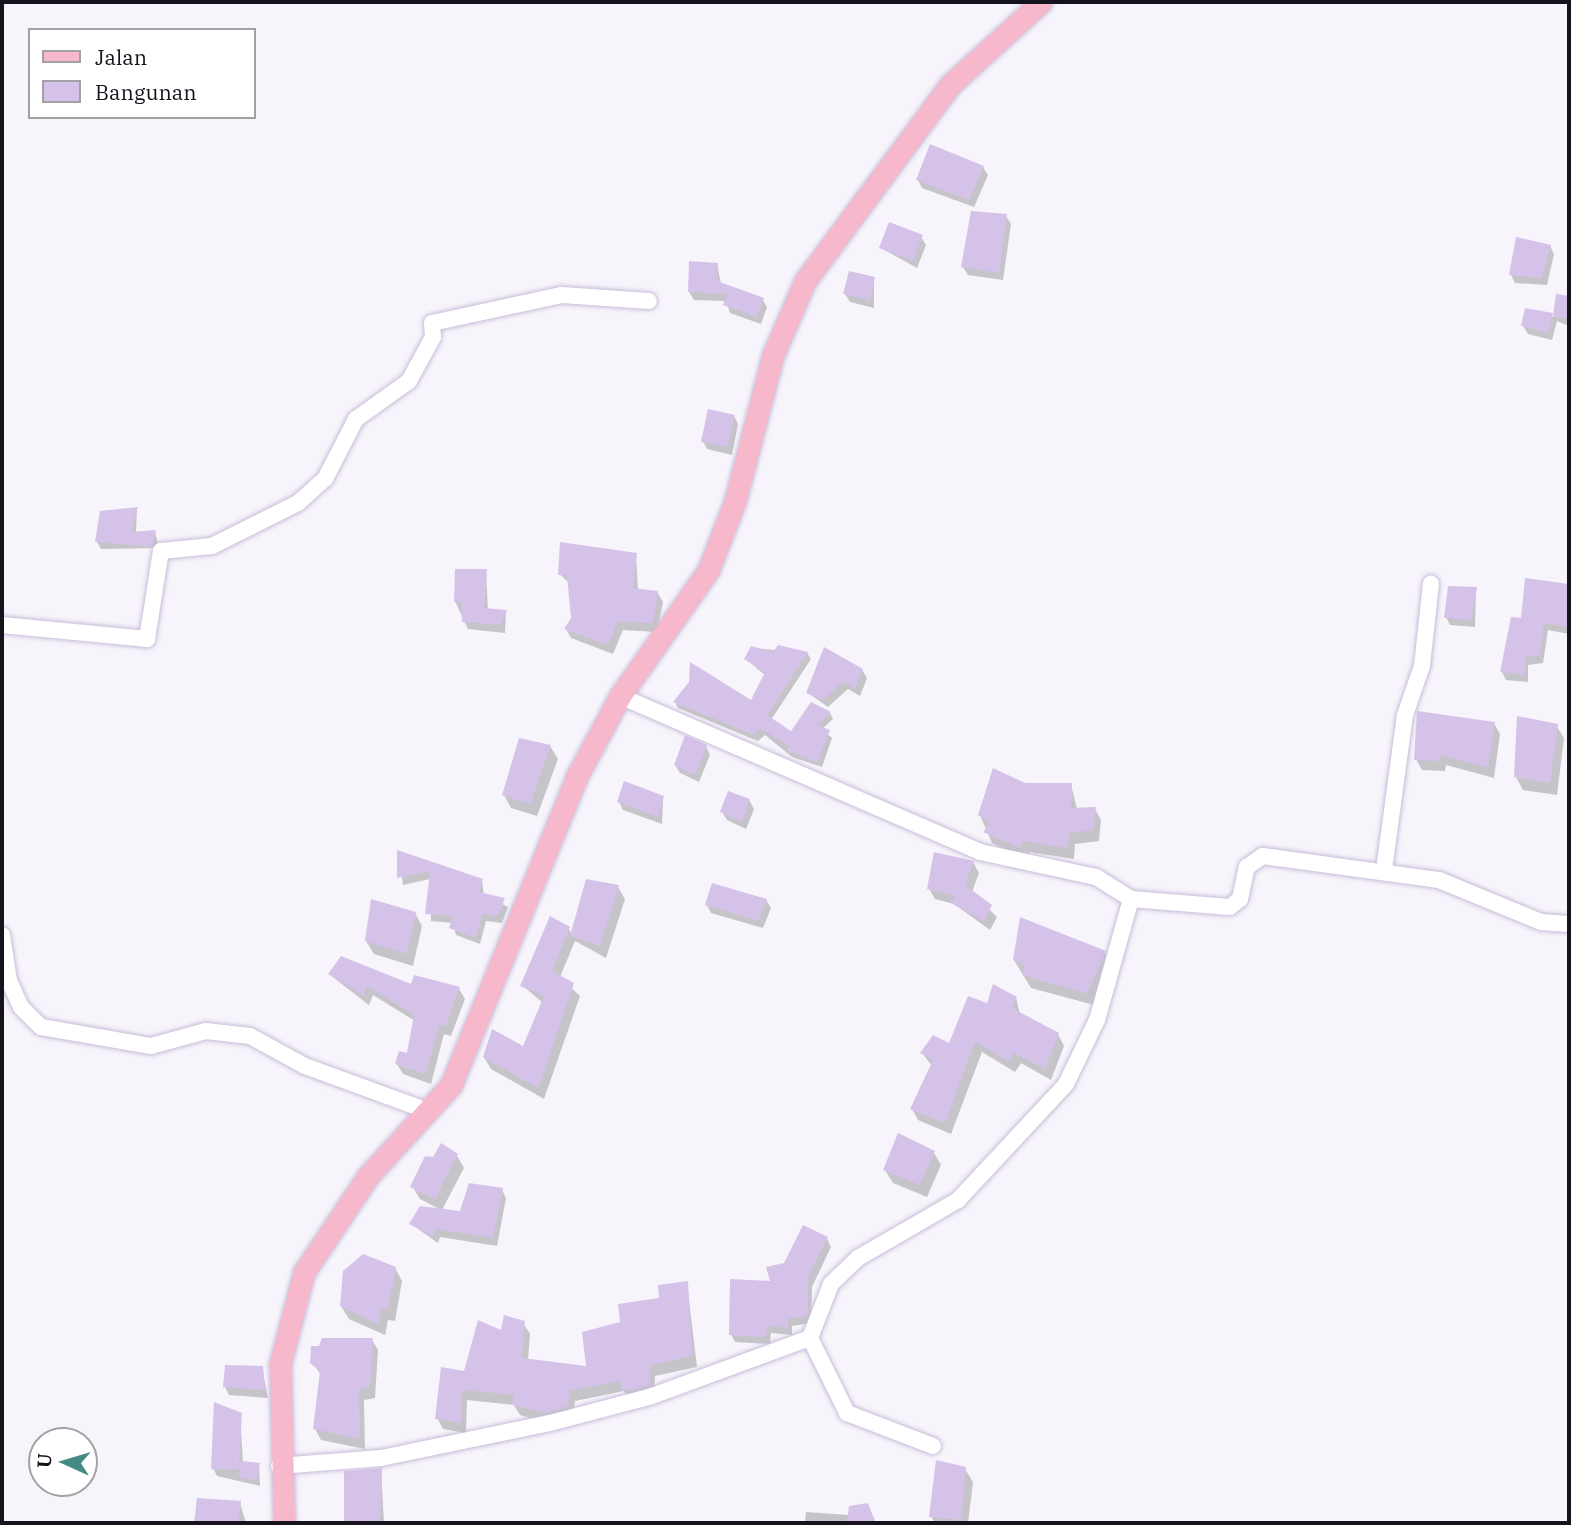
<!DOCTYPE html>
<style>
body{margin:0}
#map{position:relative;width:1571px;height:1525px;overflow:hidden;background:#f7f5fb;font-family:"IBM Plex Serif",serif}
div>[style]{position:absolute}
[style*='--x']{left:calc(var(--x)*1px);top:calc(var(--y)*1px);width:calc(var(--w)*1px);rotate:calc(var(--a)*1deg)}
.shadow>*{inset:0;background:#0003}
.building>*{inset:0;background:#d4c2e9}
.roads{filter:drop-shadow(0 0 2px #c9bcd9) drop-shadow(0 0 2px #c9bcd9)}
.minor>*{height:16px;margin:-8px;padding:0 8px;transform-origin:8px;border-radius:8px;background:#fff}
.major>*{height:21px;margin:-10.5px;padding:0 10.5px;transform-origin:10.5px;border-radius:10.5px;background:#f7b8cb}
span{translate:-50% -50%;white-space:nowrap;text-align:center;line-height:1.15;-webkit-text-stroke:5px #fff;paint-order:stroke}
.frame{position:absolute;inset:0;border:4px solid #17131d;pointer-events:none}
.legend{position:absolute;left:28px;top:28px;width:228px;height:91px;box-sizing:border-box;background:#fff;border:2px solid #a2a1a5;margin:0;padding:9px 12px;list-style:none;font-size:21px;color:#17131d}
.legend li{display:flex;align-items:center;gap:14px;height:35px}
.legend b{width:35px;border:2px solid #a2a1a5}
.north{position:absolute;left:28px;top:1427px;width:70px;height:70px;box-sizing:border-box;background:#fff;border:2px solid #a2a1a5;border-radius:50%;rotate:274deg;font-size:19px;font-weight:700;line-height:28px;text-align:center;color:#17131d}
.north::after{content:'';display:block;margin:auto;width:24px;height:32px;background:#448b85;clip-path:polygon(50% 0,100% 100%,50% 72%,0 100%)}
</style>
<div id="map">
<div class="shadow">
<i style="clip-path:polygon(983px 167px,988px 175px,974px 207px,922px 188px,918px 180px)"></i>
<i style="clip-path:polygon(1006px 216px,1011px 224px,1003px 280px,968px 275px,963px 267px)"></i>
<i style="clip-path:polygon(921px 237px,926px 245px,917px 268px,881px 248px)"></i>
<i style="clip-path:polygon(1550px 246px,1554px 254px,1547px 285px,1515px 283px,1511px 275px)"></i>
<i style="clip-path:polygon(717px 264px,721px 284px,762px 299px,767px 307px,761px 324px,730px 313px,726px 301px,694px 300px,689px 292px)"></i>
<i style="clip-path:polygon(874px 279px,874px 308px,850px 302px,845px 294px)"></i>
<i style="clip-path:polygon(1558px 296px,1569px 298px,1569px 326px,1557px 321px,1552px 340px,1528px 334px,1523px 326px,1555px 316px)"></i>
<i style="clip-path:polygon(734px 416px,738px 424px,732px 455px,707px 449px,703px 441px)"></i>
<i style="clip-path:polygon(137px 509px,136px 533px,155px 532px,159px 548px,101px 549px,97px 542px)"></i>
<i style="clip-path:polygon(636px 555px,638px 590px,657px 592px,663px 602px,657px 632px,623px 630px,613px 654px,571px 638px,566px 629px,573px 619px,570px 584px,560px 574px)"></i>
<i style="clip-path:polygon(486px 571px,488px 610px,506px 612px,505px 633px,468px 629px,455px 601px)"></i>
<i style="clip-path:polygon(1569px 586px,1569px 634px,1548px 630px,1543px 663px,1528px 665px,1528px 682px,1506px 680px,1502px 672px,1523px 620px)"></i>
<i style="clip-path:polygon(1476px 589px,1475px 627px,1450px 625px,1446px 617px)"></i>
<i style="clip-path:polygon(752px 648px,807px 653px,811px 659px,771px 720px,792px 734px,811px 705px,830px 713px,833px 719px,822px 729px,832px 738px,822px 767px,792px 757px,765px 735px,758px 741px,678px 708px,675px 702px,751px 703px,765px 675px,746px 659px)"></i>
<i style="clip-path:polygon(862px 670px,867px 678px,860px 696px,848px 689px,828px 707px,808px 693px)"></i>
<i style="clip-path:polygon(1494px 723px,1500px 734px,1494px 778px,1446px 765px,1445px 771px,1422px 770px,1416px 759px)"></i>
<i style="clip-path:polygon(1556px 725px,1564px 738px,1557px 795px,1523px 790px,1516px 777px)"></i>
<i style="clip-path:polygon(550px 746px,558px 759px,537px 816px,511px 808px,504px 795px)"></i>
<i style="clip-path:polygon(706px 746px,710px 755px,699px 782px,680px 773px,675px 765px)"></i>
<i style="clip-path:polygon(1071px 785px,1077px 809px,1095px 809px,1101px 820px,1099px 841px,1075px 844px,1074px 859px,1029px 852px,1026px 859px,992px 843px,980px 815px)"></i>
<i style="clip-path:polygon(663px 798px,662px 824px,623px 810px,619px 802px)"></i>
<i style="clip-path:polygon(749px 800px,754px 809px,746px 829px,727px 820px,722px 812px)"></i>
<i style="clip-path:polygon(399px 852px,482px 880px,484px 895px,508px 907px,502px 923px,486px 921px,480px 944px,456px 935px,453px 923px,431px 921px,430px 879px,403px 885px)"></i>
<i style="clip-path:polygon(973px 862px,979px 873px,972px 892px,997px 917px,990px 930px,954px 904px,935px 899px,929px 889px)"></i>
<i style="clip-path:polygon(618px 887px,625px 899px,606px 958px,575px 941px,560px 977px,580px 996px,544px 1099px,491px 1069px,484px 1057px,524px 1048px,543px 1003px,522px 985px,568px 928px,572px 934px)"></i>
<i style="clip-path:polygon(766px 900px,771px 908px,763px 928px,711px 913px,707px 905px)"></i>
<i style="clip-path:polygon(415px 913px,422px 926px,413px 966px,374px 954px,366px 941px)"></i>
<i style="clip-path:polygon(1104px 952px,1112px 965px,1094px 1005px,1031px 988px,1014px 960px)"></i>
<i style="clip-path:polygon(330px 975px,459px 989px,465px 999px,451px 1036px,444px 1034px,431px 1084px,403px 1074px,397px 1064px,408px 1055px,415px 1021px,373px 995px,369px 1005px)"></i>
<i style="clip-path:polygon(1016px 998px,1020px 1014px,1058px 1034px,1064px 1046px,1051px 1080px,1021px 1063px,1015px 1072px,982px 1052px,951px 1134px,918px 1120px,912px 1109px,932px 1066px,922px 1053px,950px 1046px,988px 1006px)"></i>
<i style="clip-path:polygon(934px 1153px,941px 1165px,927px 1197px,893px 1183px,885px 1170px)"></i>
<i style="clip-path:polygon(457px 1156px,464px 1168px,442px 1210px,461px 1213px,502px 1190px,506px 1198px,497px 1246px,440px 1237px,438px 1243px,411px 1224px,441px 1210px,420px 1199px,412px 1186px)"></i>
<i style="clip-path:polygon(827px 1239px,831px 1247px,812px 1287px,811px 1323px,792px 1326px,792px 1335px,771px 1333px,770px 1344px,735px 1342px,731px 1334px,772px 1282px)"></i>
<i style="clip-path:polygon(395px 1268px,402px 1281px,395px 1321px,388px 1320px,385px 1335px,349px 1319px,341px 1306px)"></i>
<i style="clip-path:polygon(687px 1283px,697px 1367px,655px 1376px,654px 1397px,630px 1402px,624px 1391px,575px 1401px,573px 1418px,552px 1424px,520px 1415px,514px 1405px,467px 1400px,466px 1433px,443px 1429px,437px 1418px,503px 1332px,523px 1323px,530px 1334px,528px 1360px,588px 1368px,622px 1323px)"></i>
<i style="clip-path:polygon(372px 1340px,378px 1350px,375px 1398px,364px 1400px,365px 1449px,321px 1440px,315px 1429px,321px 1375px,312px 1362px)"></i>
<i style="clip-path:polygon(262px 1368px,268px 1398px,229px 1395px,225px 1387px)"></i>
<i style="clip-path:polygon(240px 1414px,243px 1463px,259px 1465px,260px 1486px,217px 1476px,213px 1468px)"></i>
<i style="clip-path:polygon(965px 1469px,973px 1482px,968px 1523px,935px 1523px,931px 1516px)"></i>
<i style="clip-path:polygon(381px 1470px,384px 1523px,347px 1523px,346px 1521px)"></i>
<i style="clip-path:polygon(199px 1500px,240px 1503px,246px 1523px,196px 1523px)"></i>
<i style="clip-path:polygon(868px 1505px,876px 1523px,805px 1523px,806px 1512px,849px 1515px)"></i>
</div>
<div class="building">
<i style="clip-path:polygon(930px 144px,984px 166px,969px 200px,916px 180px)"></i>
<i style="clip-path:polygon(971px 211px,1007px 214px,999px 273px,961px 267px)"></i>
<i style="clip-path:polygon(889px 222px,923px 235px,913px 261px,879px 248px)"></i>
<i style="clip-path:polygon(1516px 237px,1551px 245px,1542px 278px,1509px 275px)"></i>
<i style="clip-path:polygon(689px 261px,718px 263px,717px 281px,764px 298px,757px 317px,723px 305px,727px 294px,688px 292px)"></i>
<i style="clip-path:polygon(849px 271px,875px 277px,870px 300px,843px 294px)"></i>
<i style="clip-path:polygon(1556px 294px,1569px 296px,1569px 319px,1553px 316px)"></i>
<i style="clip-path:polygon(1525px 308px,1553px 313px,1548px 333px,1521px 326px)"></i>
<i style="clip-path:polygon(708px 409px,735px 415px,728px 447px,701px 442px)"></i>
<i style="clip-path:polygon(138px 507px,131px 532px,156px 530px,152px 547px,95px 542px,100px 511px)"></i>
<i style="clip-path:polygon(560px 542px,637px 553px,633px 588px,658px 591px,653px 623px,618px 622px,608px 645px,564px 629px,571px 618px,567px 576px,558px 575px)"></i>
<i style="clip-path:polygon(455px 569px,487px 569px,484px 608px,507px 610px,501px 625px,462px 622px,461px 602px,454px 602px)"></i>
<i style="clip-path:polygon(1525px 578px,1569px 584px,1569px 627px,1544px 623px,1540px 656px,1525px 657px,1525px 675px,1500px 672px,1511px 617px,1521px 618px)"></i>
<i style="clip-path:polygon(1448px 586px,1477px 587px,1471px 620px,1444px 618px)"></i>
<i style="clip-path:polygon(778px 645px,808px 652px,767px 715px,791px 731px,811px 702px,831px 712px,817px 725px,830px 730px,818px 762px,787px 751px,789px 746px,761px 729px,754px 735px,673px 702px,689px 682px,690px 662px,751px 700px,765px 672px,744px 659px,751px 646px,773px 652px)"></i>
<i style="clip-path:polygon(824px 647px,863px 669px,855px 689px,843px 682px,823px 700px,806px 693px)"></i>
<i style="clip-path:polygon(1417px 711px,1495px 722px,1488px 768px,1441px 755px,1440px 761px,1414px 760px)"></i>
<i style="clip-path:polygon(1517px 716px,1558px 724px,1550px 783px,1514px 777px)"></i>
<i style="clip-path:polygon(685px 735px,707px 745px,695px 775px,674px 765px)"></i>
<i style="clip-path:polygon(519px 738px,551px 745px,530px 804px,502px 795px)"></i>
<i style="clip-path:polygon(993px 768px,1025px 783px,1072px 783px,1071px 808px,1096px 807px,1093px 830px,1069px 833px,1068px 848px,1023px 841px,1020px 848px,983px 832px,990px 823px,978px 815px)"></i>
<i style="clip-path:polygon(624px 781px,664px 796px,658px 817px,617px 802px)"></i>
<i style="clip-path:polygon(728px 791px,750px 799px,742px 822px,720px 812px)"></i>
<i style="clip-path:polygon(397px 850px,483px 879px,479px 892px,505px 898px,498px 916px,482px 914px,476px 938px,449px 928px,453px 916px,425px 914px,430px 871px,397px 878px)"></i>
<i style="clip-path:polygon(934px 852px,974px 861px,965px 885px,992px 905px,984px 921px,951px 903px,955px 896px,927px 889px)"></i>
<i style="clip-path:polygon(586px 879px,619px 885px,600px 946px,570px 936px)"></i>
<i style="clip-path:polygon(712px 883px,767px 899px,758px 921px,705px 905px)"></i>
<i style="clip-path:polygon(371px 899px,416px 912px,407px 954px,365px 941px)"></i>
<i style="clip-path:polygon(550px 916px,570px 927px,552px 971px,574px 983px,538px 1088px,483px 1057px,492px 1029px,523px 1046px,544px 996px,520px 986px)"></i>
<i style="clip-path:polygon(1020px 917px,1106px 951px,1087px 994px,1022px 975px,1024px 965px,1013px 960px)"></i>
<i style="clip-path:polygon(341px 956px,411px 984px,414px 975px,460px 987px,445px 1027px,439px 1025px,426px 1074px,395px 1064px,399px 1051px,407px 1053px,414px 1015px,367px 986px,364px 996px,328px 974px)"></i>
<i style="clip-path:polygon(993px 984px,1017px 997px,1012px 1008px,1059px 1033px,1045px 1069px,1014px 1053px,1008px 1061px,975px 1042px,945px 1123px,910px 1109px,933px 1060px,920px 1053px,933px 1035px,949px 1043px,968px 996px,987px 1003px)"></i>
<i style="clip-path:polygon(898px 1133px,935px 1151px,920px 1185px,883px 1170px)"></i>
<i style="clip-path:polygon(441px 1143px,458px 1154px,435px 1199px,410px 1187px,425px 1156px,433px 1157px)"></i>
<i style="clip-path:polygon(469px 1183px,503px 1188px,493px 1238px,436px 1229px,433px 1236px,409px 1224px,420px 1206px,460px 1211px)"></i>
<i style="clip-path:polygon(803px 1225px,828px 1237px,808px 1278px,808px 1315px,788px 1319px,788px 1328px,767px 1326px,766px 1337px,729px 1335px,730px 1279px,770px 1281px,766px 1267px,784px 1263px)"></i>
<i style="clip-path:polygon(363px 1254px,396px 1267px,388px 1310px,381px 1308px,378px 1324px,340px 1306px,343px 1271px)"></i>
<i style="clip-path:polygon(688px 1281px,692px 1356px,650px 1365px,650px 1386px,622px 1391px,620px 1381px,569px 1391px,568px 1407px,545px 1413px,512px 1405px,514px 1395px,462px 1390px,461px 1423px,435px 1419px,441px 1367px,464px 1371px,478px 1320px,501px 1330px,504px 1315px,525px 1321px,522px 1358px,586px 1366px,582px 1332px,620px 1322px,618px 1304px,659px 1298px,658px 1285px)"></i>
<i style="clip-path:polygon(322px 1338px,373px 1338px,370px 1387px,359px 1390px,360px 1439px,313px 1429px,320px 1371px,310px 1363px,311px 1346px,319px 1346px)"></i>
<i style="clip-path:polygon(225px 1365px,263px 1366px,265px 1390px,223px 1387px)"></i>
<i style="clip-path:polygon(214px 1402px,242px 1413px,239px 1469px,211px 1469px)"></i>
<i style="clip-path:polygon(936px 1460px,966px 1467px,961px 1520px,929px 1517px)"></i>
<i style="clip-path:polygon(240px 1461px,260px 1463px,257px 1480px,240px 1478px)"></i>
<i style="clip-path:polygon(382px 1468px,380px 1522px,344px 1521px,344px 1471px)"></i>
<i style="clip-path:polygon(197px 1498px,241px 1501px,238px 1523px,194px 1523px)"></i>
<i style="clip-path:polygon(868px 1503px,875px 1523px,847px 1523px,849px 1506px)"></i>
</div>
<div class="roads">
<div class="minor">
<i style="--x:2;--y:625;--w:146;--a:5.5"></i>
<i style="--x:147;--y:639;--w:89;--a:-81"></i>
<i style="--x:161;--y:551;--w:51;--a:-5.6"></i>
<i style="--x:212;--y:546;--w:96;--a:-26.6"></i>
<i style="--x:298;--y:503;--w:36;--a:-42"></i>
<i style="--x:325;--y:479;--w:68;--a:-62.7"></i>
<i style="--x:356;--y:419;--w:65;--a:-35.6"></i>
<i style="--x:409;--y:381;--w:50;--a:-61.4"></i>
<i style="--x:433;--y:337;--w:14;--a:-94"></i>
<i style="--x:432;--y:323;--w:133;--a:-12.2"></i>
<i style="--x:562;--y:295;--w:87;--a:3.9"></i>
<i style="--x:620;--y:696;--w:392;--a:23.4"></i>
<i style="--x:980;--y:852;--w:119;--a:12.2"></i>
<i style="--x:1096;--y:877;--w:41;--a:32.2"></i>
<i style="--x:1384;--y:870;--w:156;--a:-82.3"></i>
<i style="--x:1405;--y:715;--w:52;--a:-70.9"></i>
<i style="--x:1422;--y:666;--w:83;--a:-83.8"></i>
<i style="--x:2;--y:935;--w:47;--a:81.3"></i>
<i style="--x:9;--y:981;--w:29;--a:65"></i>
<i style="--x:21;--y:1007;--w:28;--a:45"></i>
<i style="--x:41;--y:1027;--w:112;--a:9.8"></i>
<i style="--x:151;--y:1046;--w:57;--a:-15.3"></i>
<i style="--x:206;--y:1031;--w:44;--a:6.5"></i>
<i style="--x:250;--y:1036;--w:63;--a:28.6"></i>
<i style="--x:305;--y:1066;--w:131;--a:20.1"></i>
<i style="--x:810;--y:1338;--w:84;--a:63.7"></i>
<i style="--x:847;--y:1413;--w:92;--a:21"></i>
<i style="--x:279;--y:1466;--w:102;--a:-4.5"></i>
<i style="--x:381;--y:1458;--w:173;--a:-11.7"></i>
<i style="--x:550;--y:1423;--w:106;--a:-14.8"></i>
<i style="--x:652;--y:1396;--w:168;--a:-20.2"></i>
<i style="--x:810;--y:1338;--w:58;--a:-68.7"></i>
<i style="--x:831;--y:1284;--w:37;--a:-44"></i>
<i style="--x:858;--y:1258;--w:116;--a:-30.1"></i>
<i style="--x:958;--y:1200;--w:158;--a:-47"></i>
<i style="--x:1066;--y:1084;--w:71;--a:-64.2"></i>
<i style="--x:1097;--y:1020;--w:126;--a:-74.3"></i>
<i style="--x:1131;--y:899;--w:99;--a:4.6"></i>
<i style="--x:1230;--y:907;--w:13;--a:-39"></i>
<i style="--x:1240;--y:899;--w:33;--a:-78"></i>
<i style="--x:1247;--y:867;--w:19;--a:-35"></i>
<i style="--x:1263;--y:856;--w:178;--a:7.8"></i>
<i style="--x:1439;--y:880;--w:110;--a:22.4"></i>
<i style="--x:1541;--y:922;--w:28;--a:4"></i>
</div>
<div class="major">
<i style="--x:284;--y:1523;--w:159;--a:-91.4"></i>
<i style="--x:280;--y:1364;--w:95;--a:-75.4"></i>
<i style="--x:304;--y:1272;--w:115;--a:-56.3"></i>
<i style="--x:368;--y:1176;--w:123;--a:-47.6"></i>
<i style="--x:451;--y:1085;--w:334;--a:-67.8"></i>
<i style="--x:577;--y:776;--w:91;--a:-61.7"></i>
<i style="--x:620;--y:696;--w:153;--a:-54.9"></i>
<i style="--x:708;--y:571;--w:75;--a:-68.9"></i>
<i style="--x:735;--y:501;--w:151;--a:-75.4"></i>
<i style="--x:773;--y:355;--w:81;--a:-66.6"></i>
<i style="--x:805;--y:281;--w:245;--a:-53.5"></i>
<i style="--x:951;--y:84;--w:122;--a:-42.3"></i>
</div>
</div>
<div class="frame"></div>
<ul class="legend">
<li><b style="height:9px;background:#f7b8cb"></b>Jalan</li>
<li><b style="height:19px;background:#d4c2e9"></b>Bangunan</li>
</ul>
<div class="north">U</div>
</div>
